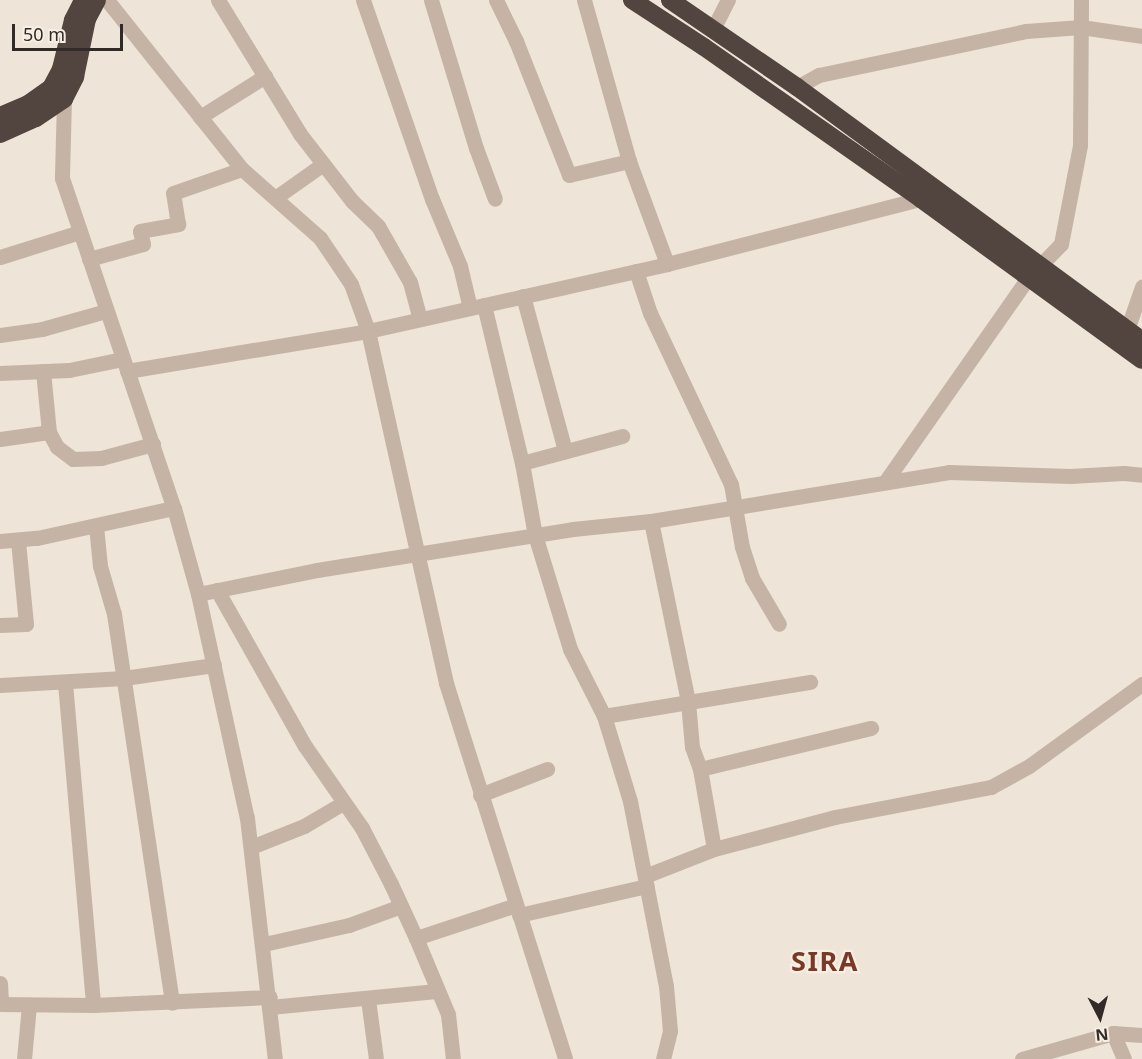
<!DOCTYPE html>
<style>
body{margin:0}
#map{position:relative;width:1142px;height:1059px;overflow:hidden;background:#eee4d8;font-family:"Noto Sans",sans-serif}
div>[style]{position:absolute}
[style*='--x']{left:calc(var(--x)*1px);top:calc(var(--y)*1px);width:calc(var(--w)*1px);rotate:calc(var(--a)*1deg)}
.street>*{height:15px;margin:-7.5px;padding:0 7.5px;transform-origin:7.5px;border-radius:7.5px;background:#c5b4a6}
.highway>*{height:18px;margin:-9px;padding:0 9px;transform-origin:9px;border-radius:9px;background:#52443e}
span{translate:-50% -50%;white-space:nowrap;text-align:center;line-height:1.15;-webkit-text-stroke:4.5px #f7eee4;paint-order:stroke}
.district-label{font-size:27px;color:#7a3926;font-weight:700;letter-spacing:1.5px}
.north{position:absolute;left:1070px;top:987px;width:60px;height:60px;-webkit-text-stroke:4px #f7eee4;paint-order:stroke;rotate:174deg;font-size:16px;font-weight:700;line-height:24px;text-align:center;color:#322a26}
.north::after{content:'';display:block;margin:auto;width:21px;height:27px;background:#322a26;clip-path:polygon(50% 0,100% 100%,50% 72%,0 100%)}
.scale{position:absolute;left:12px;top:24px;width:111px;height:27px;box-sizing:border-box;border:3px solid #322a26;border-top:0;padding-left:8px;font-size:18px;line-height:21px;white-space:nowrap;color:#322a26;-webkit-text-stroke:4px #f7eee4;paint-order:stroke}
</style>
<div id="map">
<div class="street">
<i style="--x:107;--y:0;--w:216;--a:51.4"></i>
<i style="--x:242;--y:169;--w:104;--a:41.5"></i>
<i style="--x:320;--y:238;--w:55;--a:56"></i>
<i style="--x:351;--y:284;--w:50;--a:70.1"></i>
<i style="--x:368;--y:331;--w:361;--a:77.5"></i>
<i style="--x:446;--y:683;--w:394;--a:72.4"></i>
<i style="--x:218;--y:0;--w:157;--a:58.5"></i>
<i style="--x:300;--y:134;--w:85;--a:52.2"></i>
<i style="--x:352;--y:201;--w:36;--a:44"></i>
<i style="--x:378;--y:226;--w:64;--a:60.3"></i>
<i style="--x:410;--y:282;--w:38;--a:75"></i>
<i style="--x:363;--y:0;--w:211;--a:70.9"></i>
<i style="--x:432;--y:199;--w:73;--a:67.3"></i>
<i style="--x:460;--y:266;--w:43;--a:76.6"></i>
<i style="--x:431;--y:0;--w:155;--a:73.1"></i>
<i style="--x:476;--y:148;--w:54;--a:69.6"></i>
<i style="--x:496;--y:0;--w:46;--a:64"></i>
<i style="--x:516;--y:41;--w:144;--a:68.4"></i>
<i style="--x:569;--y:175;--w:62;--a:-13.1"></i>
<i style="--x:584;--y:0;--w:167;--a:74.4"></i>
<i style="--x:629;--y:161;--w:110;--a:69.7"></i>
<i style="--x:713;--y:29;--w:33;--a:-63"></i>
<i style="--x:797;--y:87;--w:25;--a:-29"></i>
<i style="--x:819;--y:75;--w:212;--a:-12"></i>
<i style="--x:1026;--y:31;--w:55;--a:-4.2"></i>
<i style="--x:1081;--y:27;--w:62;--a:8.4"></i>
<i style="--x:64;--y:99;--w:79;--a:91.5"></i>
<i style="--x:62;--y:178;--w:348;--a:71.3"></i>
<i style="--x:174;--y:508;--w:89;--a:74.4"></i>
<i style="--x:198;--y:594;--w:229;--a:77.7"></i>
<i style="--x:247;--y:818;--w:243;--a:83.4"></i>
<i style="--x:200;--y:117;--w:77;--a:-32.2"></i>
<i style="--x:275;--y:198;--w:59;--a:-35.3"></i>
<i style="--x:0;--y:257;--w:84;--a:-17.4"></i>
<i style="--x:89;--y:259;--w:56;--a:-15.5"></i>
<i style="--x:143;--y:244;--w:13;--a:-103"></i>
<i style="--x:140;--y:231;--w:39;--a:-10"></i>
<i style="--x:178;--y:224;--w:31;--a:-99"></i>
<i style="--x:173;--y:193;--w:73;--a:-19.2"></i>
<i style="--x:636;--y:271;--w:44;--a:71.6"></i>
<i style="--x:650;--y:313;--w:189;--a:64.7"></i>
<i style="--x:731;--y:484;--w:64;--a:80.1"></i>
<i style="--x:742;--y:547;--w:33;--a:72"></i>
<i style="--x:752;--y:578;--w:53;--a:59.6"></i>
<i style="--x:523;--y:296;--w:161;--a:74.8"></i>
<i style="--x:484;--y:305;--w:163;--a:76.5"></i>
<i style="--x:522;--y:463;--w:73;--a:79.8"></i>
<i style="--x:535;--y:535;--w:119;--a:72.9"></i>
<i style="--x:570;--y:649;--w:75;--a:63.1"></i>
<i style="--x:604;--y:716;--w:89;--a:73"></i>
<i style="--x:630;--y:801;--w:188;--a:79"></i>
<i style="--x:666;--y:986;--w:45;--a:84.9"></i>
<i style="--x:670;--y:1031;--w:29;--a:104"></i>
<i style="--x:1127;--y:330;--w:46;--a:-70.8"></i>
<i style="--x:0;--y:335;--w:42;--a:-8.1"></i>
<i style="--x:42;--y:329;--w:66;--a:-15.7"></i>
<i style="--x:43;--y:371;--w:61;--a:84.4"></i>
<i style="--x:49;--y:432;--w:17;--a:62"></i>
<i style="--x:57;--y:447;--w:20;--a:37"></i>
<i style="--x:73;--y:459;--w:28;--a:-2"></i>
<i style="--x:101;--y:458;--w:54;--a:-15.1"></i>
<i style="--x:127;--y:371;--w:244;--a:-9.4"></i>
<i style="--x:368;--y:331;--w:306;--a:-12.6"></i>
<i style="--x:667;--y:264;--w:262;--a:-14.4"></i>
<i style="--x:0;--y:373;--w:69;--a:-2.5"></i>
<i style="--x:69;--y:370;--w:54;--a:-11.7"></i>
<i style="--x:0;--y:439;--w:49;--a:-8.1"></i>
<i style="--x:522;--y:463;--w:104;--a:-15.1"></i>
<i style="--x:885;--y:482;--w:249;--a:-55"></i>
<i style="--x:1028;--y:278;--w:47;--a:-45.9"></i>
<i style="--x:1061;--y:244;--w:101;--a:-79.1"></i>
<i style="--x:1080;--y:145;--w:145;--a:-89.6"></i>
<i style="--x:651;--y:521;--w:185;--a:78.4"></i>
<i style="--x:688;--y:702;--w:45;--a:84.9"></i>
<i style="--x:692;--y:747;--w:23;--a:70"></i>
<i style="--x:700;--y:769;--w:81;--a:80.1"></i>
<i style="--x:96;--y:526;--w:40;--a:84.3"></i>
<i style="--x:100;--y:566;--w:50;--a:73.7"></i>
<i style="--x:114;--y:614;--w:393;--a:81.5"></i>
<i style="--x:0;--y:541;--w:37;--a:-5"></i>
<i style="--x:37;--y:538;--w:140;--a:-12.4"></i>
<i style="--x:217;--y:590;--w:179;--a:60.6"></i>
<i style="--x:305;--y:746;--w:100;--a:55.2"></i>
<i style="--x:362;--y:828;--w:63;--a:62.6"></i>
<i style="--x:391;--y:884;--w:60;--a:65.2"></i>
<i style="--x:416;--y:938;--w:82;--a:67.2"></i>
<i style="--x:448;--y:1014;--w:45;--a:83.7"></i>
<i style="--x:198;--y:594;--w:121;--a:-11.4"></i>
<i style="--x:317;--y:570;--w:259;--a:-9.1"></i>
<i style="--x:573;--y:529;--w:78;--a:-5.9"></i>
<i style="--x:651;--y:521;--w:302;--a:-9.3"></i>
<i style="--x:949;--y:472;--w:121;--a:1.9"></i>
<i style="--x:1070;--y:476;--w:54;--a:-3.2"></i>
<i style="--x:1124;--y:473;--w:18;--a:6"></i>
<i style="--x:0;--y:625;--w:26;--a:-2"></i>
<i style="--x:26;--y:624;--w:83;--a:-95.5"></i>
<i style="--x:65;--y:683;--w:323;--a:85"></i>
<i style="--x:0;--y:685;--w:124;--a:-3.2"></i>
<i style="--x:124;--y:678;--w:91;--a:-8.2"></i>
<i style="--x:604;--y:716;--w:209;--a:-9.4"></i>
<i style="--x:700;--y:769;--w:176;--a:-13.5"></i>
<i style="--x:480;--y:795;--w:72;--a:-21.2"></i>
<i style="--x:251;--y:847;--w:57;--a:-21.6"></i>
<i style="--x:304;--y:826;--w:45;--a:-30.5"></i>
<i style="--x:645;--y:876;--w:74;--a:-21.4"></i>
<i style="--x:714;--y:849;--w:125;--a:-14.8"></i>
<i style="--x:835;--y:817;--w:159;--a:-10.9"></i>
<i style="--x:991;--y:787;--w:43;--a:-28.9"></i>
<i style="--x:1029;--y:766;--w:140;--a:-36"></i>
<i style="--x:519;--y:915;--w:131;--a:-12.8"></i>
<i style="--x:416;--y:938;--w:105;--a:-18.3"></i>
<i style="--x:264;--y:944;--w:87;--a:-12.6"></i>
<i style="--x:349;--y:925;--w:55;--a:-20.1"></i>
<i style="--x:0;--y:983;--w:21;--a:87"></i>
<i style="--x:368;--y:999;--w:61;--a:82.4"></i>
<i style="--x:0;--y:1004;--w:93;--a:0.6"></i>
<i style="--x:93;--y:1005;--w:177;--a:-2.6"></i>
<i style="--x:270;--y:1007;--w:167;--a:-5.5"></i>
<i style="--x:1113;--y:1033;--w:28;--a:67"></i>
<i style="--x:24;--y:1059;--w:54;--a:-84.7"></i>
<i style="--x:1022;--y:1059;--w:95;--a:-15.9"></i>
<i style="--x:1113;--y:1033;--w:29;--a:4"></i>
</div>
<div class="highway">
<i style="--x:632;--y:0;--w:86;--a:33.1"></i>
<i style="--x:704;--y:47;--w:265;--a:35"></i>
<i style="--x:921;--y:199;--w:273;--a:36.1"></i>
<i style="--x:670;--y:0;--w:154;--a:34.4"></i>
<i style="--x:797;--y:87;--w:428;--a:36.3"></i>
<i style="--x:0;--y:116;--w:30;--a:-23"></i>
<i style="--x:28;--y:104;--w:28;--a:-35"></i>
<i style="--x:51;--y:88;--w:21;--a:-62"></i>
<i style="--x:61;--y:69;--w:50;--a:-76.2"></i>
<i style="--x:73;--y:20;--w:22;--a:-63"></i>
<i style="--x:0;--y:134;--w:39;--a:-24"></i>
<i style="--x:36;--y:118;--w:34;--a:-34"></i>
<i style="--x:64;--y:99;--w:25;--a:-63"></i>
<i style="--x:75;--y:77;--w:59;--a:-78.3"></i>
<i style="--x:87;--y:19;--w:21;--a:-62"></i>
</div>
<div class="district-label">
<span style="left:825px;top:961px">SIRA</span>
</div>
<div class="north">N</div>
<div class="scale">50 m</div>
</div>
